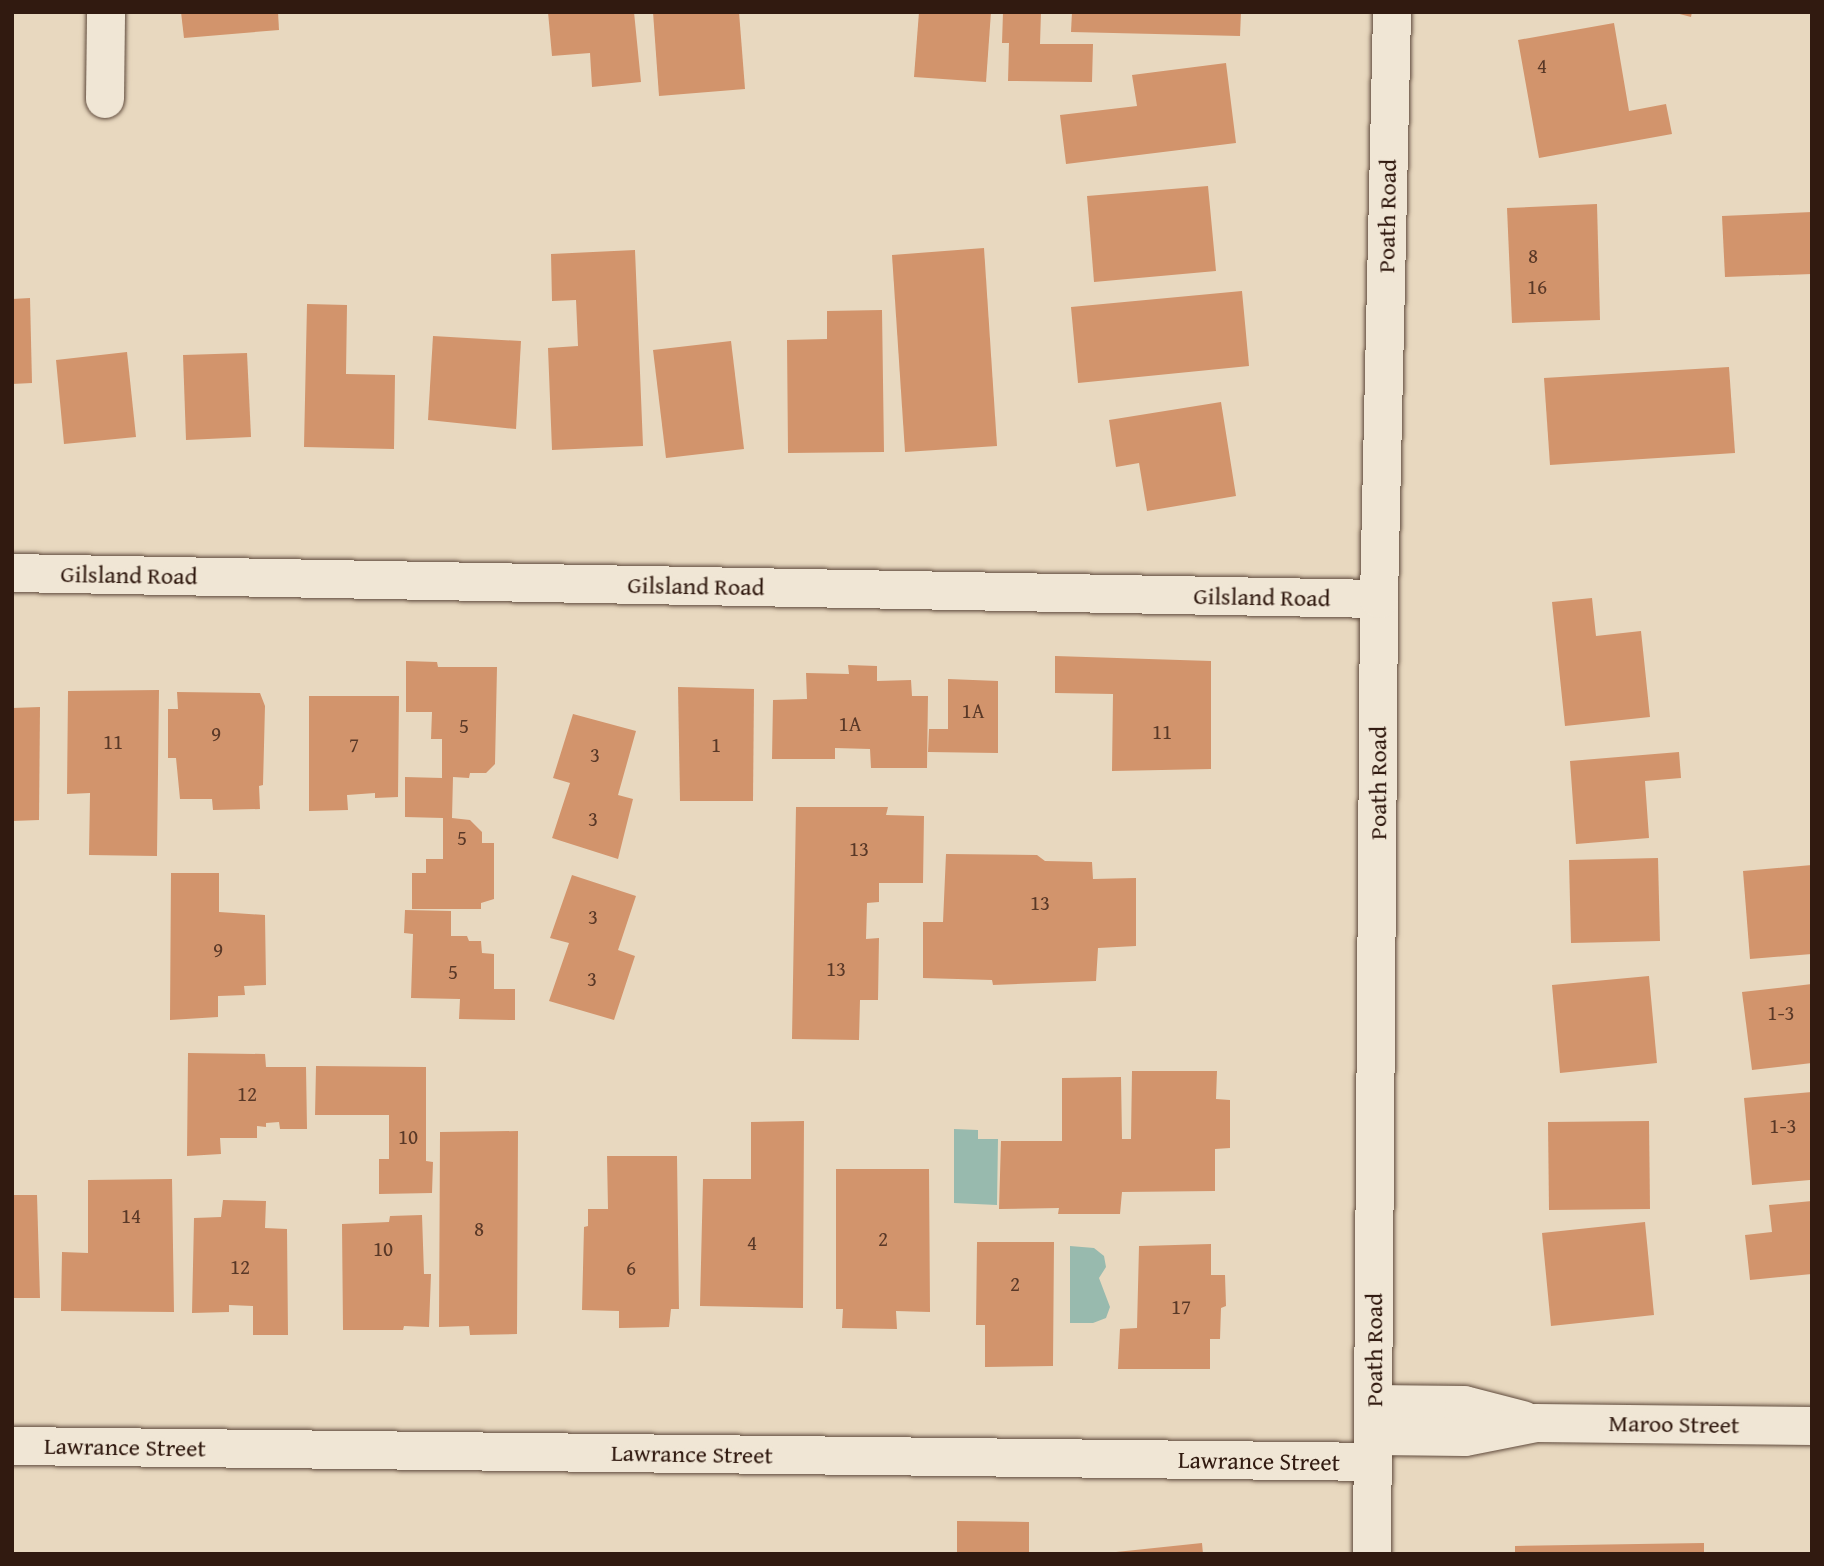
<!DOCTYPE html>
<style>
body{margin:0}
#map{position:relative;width:1824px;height:1566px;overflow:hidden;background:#e8d8bf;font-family:"Gentium Book Plus",serif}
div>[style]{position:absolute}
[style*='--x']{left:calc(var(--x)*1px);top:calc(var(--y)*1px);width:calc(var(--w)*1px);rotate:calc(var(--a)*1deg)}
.water>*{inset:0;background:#98baae}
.building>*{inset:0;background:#d2946c}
.roads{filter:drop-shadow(0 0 2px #5f4a3c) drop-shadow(0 0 2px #5f4a3c)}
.minor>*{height:38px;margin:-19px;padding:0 19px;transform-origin:19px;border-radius:19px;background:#f0e6d5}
span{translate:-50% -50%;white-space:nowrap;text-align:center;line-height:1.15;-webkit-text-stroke:6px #f0e6d5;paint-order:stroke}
.number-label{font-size:21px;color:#593827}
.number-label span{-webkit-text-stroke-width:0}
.street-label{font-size:24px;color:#311a10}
.frame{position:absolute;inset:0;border:14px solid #311a10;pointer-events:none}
</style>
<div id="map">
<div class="water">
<i style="clip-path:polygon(954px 1129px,978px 1130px,978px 1139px,998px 1139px,997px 1205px,954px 1203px)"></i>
<i style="clip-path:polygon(1070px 1246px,1094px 1248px,1104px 1256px,1106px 1267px,1099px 1278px,1110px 1307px,1106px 1318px,1093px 1323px,1070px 1323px)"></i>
</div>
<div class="building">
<i style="clip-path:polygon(181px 12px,278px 12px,279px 30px,184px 38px)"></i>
<i style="clip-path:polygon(548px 12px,634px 12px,641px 82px,592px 87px,590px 53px,552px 56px)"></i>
<i style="clip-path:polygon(653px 12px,739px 12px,745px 89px,659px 96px)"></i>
<i style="clip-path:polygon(919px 12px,991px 12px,986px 82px,914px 77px)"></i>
<i style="clip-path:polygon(1003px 12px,1041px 12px,1040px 44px,1093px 44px,1092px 82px,1008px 81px,1009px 43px,1002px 43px)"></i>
<i style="clip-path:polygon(1072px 12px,1241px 12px,1240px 36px,1071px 32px)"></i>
<i style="clip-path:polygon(1672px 12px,1692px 12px,1691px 17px)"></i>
<i style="clip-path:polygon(1614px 23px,1629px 111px,1666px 104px,1672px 134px,1539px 158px,1518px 40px)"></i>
<i style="clip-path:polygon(1226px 63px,1236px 143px,1066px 164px,1060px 115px,1137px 106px,1132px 75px)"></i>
<i style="clip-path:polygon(1208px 186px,1216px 271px,1094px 282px,1087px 196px)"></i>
<i style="clip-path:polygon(1597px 204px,1600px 320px,1512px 323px,1507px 208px)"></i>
<i style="clip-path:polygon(1812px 212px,1812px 274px,1725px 277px,1722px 216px)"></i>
<i style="clip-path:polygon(984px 248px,997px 446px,905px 452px,892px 255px)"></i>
<i style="clip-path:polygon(635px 250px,643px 446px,552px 450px,548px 348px,578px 346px,576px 300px,552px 301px,551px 254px)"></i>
<i style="clip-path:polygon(1242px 291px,1249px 366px,1078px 383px,1071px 307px)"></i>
<i style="clip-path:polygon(30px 298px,32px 383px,12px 384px,12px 299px)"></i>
<i style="clip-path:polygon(307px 304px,347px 305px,346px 374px,395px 375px,394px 449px,304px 447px)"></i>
<i style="clip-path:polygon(882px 310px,884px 452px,788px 453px,787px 340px,827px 339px,827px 311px)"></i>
<i style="clip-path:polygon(433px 336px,521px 341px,516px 429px,428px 420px)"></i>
<i style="clip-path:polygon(731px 341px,744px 449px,666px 458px,653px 350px)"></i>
<i style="clip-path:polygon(127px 352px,136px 437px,64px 444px,56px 360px)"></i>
<i style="clip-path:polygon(247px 353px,251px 437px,186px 440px,183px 355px)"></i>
<i style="clip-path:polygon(1729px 367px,1735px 453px,1550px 465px,1544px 378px)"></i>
<i style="clip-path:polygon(1221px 402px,1236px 496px,1147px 511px,1139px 463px,1116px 467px,1109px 420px)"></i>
<i style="clip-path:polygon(1592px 598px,1596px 636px,1641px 631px,1650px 717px,1565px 726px,1552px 602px)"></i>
<i style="clip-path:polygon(1055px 656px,1211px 661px,1211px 769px,1112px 771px,1113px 694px,1055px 693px)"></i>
<i style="clip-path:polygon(406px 661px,437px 662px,438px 667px,497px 667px,495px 764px,486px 773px,470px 773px,469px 778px,453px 777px,452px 818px,470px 820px,482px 832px,482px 843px,494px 843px,494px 899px,481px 903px,481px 909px,412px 909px,412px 873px,426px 873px,426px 859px,443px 859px,443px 818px,405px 817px,405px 777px,442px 778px,442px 739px,431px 739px,432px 712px,406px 712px)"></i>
<i style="clip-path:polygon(848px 665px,877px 666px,877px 681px,911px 680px,912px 696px,928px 696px,927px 768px,871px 768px,870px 749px,835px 748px,835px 759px,772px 759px,773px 700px,807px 699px,806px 673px,849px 674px)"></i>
<i style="clip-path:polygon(948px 679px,998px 681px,998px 753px,928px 752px,929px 729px,948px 729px)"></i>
<i style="clip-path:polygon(678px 687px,754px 689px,753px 801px,680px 801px)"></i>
<i style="clip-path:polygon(159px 690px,157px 856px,89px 855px,90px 793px,67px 794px,68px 691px)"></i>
<i style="clip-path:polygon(177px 692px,260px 693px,265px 706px,263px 785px,259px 786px,260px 809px,213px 810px,212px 799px,180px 799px,176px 758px,168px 758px,168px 709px,178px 709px)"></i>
<i style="clip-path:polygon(309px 696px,399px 696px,398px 797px,375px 798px,375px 793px,347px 795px,348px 810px,309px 811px)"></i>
<i style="clip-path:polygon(40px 707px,39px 820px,12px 821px,12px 708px)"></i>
<i style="clip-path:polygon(573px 714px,636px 731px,618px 795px,633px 799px,618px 859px,552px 838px,570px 783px,553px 778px)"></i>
<i style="clip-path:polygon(1679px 752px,1681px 778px,1645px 781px,1649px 838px,1576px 844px,1570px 761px)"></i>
<i style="clip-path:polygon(796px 807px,888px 807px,886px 815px,924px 816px,923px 883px,879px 883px,879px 902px,867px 903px,866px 939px,879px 938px,878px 1000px,860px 1000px,859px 1040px,792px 1039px)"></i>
<i style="clip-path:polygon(946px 854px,1037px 855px,1045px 861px,1092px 862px,1093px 879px,1136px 878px,1136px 946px,1098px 948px,1096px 981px,993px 985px,992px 980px,923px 978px,923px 922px,943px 922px)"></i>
<i style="clip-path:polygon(1658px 858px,1660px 941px,1571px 943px,1569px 860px)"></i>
<i style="clip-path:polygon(1812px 865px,1812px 954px,1750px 959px,1743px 871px)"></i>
<i style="clip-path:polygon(171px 873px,219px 873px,219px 912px,265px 915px,266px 985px,244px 986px,245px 995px,218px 996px,218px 1017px,170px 1020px)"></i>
<i style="clip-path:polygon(572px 875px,636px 896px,618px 950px,635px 956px,614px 1020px,549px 1001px,569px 943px,550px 938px)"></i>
<i style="clip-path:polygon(405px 910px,451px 911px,451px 936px,467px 936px,469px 941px,481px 941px,482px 953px,494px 954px,494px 989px,515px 989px,515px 1020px,459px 1019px,460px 999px,411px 998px,413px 934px,404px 933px)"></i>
<i style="clip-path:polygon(1649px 976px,1657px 1063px,1560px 1073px,1552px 985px)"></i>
<i style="clip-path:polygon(1812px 984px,1812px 1063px,1752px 1070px,1742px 992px)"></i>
<i style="clip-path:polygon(188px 1053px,265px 1054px,266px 1067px,306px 1067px,307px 1129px,280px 1129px,279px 1122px,266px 1123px,266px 1127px,257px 1126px,257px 1138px,220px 1138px,221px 1154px,187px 1156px)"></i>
<i style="clip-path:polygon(316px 1066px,426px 1067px,426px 1161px,433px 1162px,432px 1193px,379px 1194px,379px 1159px,389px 1159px,389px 1115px,315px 1115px)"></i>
<i style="clip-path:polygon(1132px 1071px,1217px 1071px,1216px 1099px,1230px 1100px,1230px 1148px,1215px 1149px,1215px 1191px,1122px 1192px,1120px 1214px,1058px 1214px,1059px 1208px,999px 1209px,1001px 1141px,1062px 1141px,1062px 1078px,1121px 1077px,1122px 1139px,1131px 1139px)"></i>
<i style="clip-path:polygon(1812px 1092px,1810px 1180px,1752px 1185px,1744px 1098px)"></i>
<i style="clip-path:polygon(804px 1121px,803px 1308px,700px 1306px,703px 1179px,751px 1179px,751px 1122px)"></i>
<i style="clip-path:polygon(1649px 1121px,1650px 1209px,1549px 1210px,1548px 1122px)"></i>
<i style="clip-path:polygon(518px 1131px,517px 1334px,470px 1335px,469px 1326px,439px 1327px,440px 1132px)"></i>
<i style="clip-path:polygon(607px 1156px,677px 1156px,679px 1309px,671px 1309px,669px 1327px,619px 1328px,619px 1311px,582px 1310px,584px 1227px,588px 1226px,588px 1209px,608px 1209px)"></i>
<i style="clip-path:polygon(836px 1169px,929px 1169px,930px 1312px,896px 1311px,897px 1329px,842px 1328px,843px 1309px,836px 1309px)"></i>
<i style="clip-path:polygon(172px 1179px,174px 1312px,61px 1311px,62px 1252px,88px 1253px,88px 1180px)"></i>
<i style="clip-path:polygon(12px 1195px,37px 1195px,40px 1298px,12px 1298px)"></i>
<i style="clip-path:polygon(223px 1200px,266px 1201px,265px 1228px,287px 1229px,288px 1335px,253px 1335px,253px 1306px,229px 1305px,229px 1312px,192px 1313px,194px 1218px,221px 1217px)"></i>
<i style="clip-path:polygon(1812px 1201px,1812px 1274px,1750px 1280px,1745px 1235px,1772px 1232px,1769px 1205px)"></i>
<i style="clip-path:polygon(422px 1215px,424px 1274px,431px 1274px,429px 1327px,404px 1326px,403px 1330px,343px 1330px,342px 1224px,389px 1222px,390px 1216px)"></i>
<i style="clip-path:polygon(1645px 1222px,1654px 1315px,1551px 1326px,1542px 1233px)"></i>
<i style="clip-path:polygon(977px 1242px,1054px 1242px,1053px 1366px,985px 1367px,985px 1325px,976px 1325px)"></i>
<i style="clip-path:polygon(1211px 1244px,1211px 1275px,1225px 1275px,1226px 1306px,1221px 1308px,1220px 1339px,1210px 1339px,1210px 1369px,1118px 1369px,1120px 1329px,1137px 1328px,1139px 1246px)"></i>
<i style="clip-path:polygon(957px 1521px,1029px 1522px,1029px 1554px,957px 1554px)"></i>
<i style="clip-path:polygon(1202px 1543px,1203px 1554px,1116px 1554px,1116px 1552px)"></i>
<i style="clip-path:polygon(1704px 1543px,1704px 1554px,1515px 1554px,1515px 1546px)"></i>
</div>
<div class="roads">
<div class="minor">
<i style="--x:105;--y:99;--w:87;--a:-89.3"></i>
<i style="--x:12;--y:573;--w:1367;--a:1.09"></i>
<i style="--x:1374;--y:1404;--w:90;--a:0.6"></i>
<i style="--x:1464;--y:1405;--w:61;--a:14.3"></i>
<i style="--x:1374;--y:1436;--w:91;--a:0.6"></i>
<i style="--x:1465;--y:1437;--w:72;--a:-11.2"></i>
<i style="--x:1536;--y:1423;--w:276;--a:0.6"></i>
<i style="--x:12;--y:1446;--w:1361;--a:0.67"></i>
<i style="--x:1372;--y:1554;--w:955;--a:-89.58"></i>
<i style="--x:1379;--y:599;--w:587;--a:-88.73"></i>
</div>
</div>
<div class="number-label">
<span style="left:1542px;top:66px">4</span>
<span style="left:1533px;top:256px">8</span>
<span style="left:1537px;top:287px">16</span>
<span style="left:973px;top:711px">1A</span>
<span style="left:850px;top:724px">1A</span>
<span style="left:464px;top:726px">5</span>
<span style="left:1162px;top:732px">11</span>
<span style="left:216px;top:734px">9</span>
<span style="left:113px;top:742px">11</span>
<span style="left:354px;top:745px">7</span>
<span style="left:716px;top:745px">1</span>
<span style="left:595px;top:755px">3</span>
<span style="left:593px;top:819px">3</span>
<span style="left:462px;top:838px">5</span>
<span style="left:859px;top:849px">13</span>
<span style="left:1040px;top:903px">13</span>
<span style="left:593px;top:917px">3</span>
<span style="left:218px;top:950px">9</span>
<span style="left:836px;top:969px">13</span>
<span style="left:453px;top:972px">5</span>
<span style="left:592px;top:979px">3</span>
<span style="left:1781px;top:1013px">1-3</span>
<span style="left:247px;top:1094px">12</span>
<span style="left:1783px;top:1126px">1-3</span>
<span style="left:408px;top:1137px">10</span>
<span style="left:131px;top:1216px">14</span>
<span style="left:479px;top:1229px">8</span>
<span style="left:883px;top:1239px">2</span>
<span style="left:752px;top:1243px">4</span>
<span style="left:383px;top:1249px">10</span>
<span style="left:240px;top:1267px">12</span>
<span style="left:631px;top:1268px">6</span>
<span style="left:1015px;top:1284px">2</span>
<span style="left:1181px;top:1307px">17</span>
</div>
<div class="street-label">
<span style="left:1387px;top:216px;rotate:-89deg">Poath Road</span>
<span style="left:129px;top:575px;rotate:1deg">Gilsland Road</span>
<span style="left:696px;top:586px;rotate:1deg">Gilsland Road</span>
<span style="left:1262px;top:597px;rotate:1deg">Gilsland Road</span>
<span style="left:1378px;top:783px;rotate:-90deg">Poath Road</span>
<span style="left:1374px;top:1350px;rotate:-90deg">Poath Road</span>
<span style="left:1674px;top:1424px;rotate:1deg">Maroo Street</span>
<span style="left:125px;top:1447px;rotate:1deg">Lawrance Street</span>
<span style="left:692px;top:1454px;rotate:1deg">Lawrance Street</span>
<span style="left:1259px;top:1461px;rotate:1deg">Lawrance Street</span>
</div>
<div class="frame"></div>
</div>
